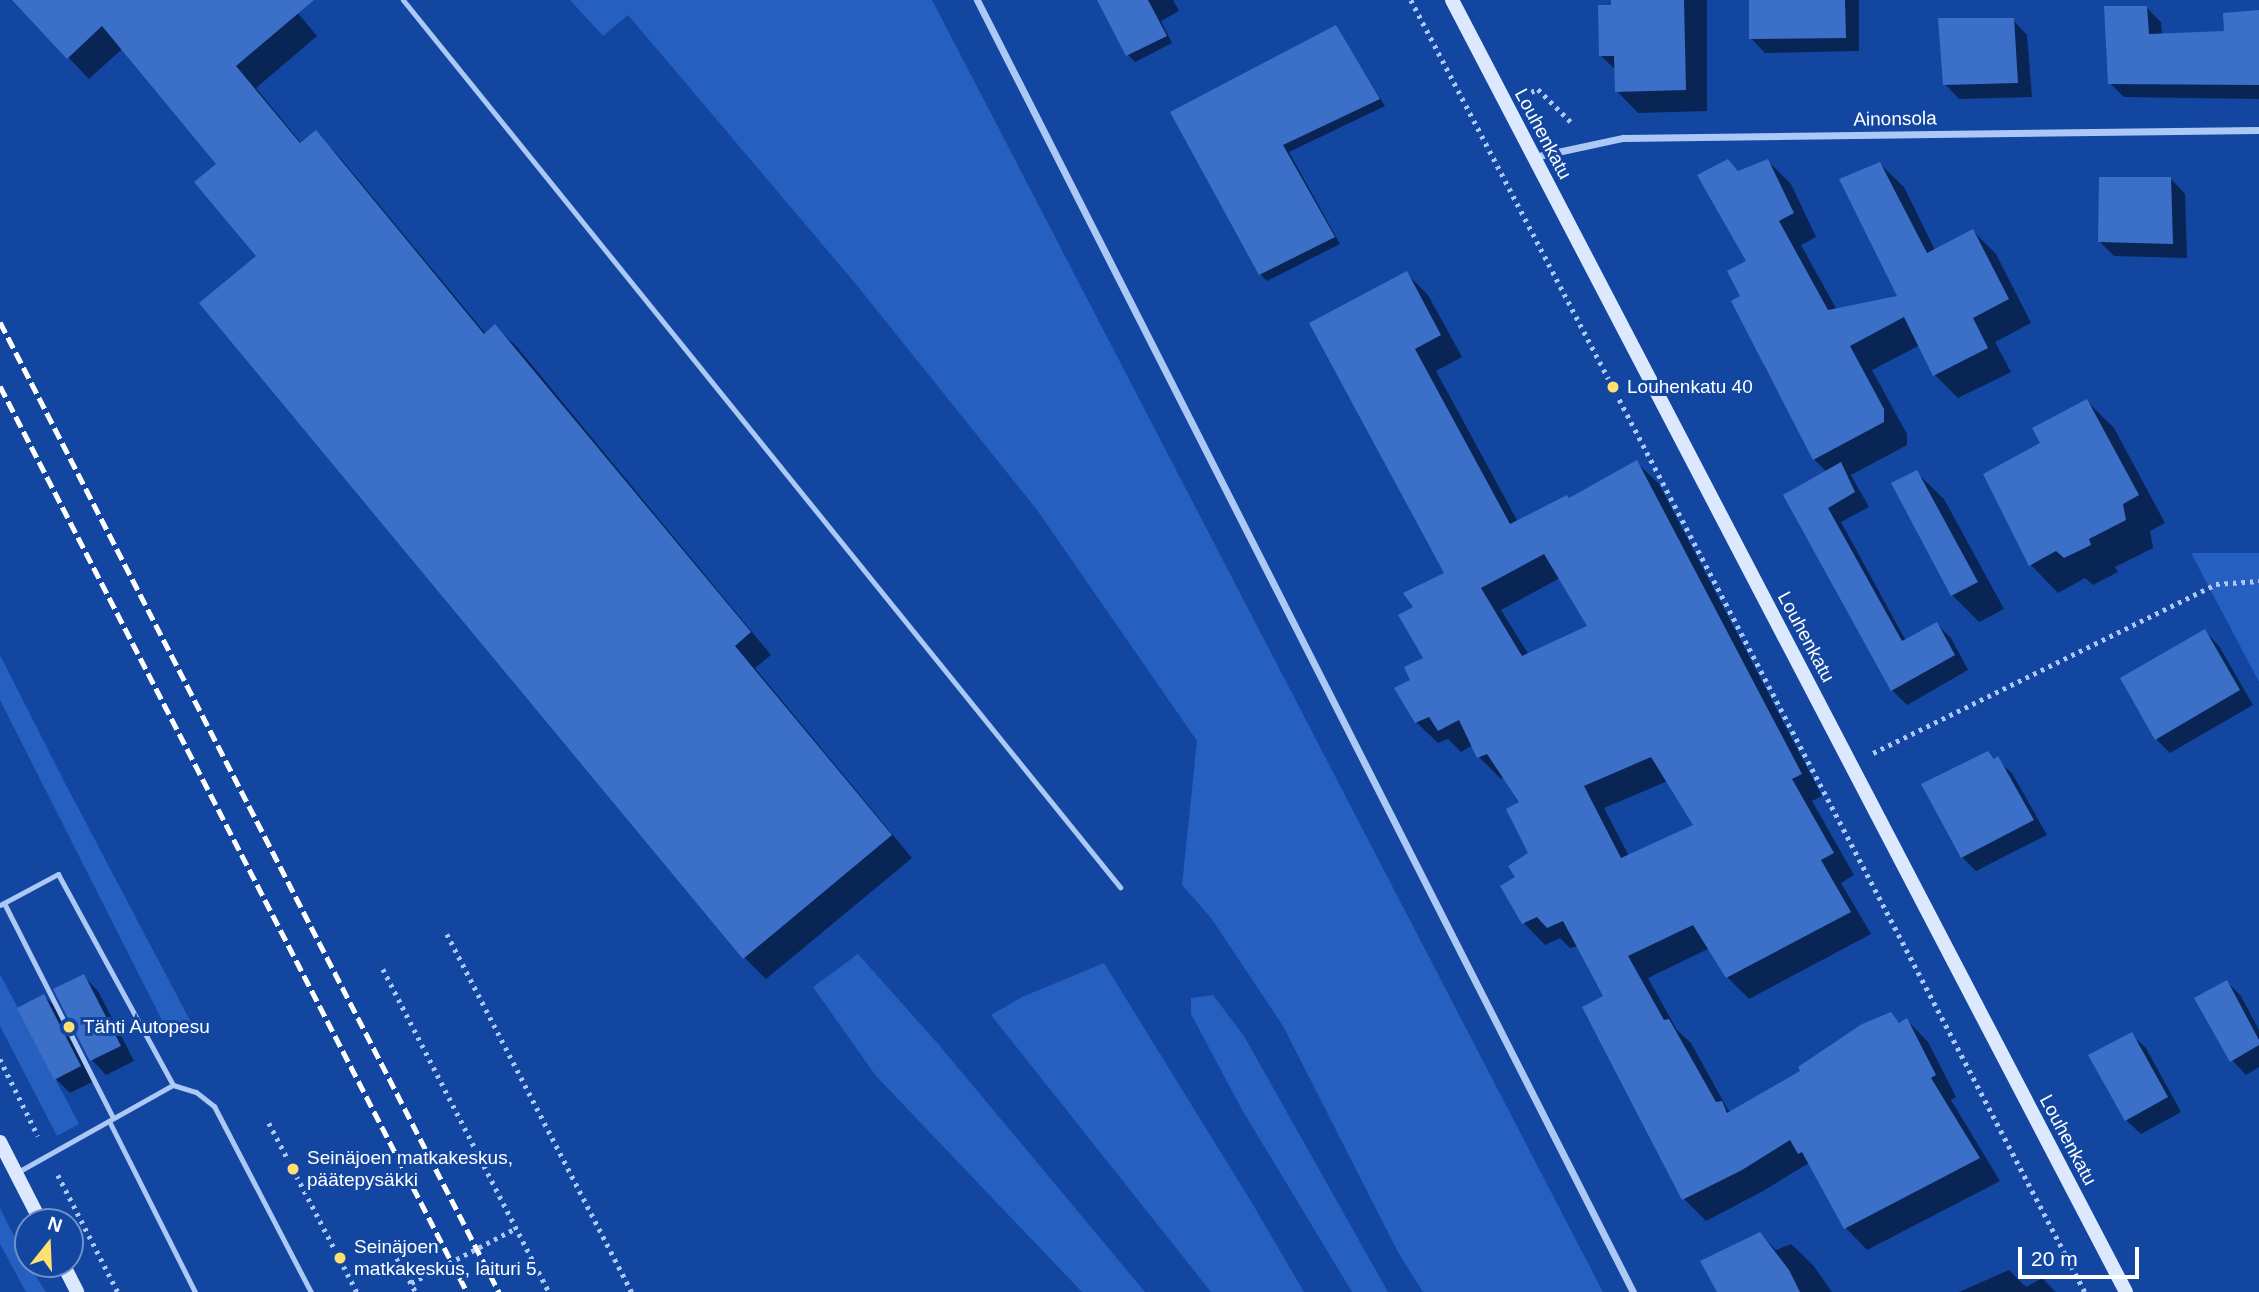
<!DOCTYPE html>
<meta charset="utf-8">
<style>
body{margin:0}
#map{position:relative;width:2259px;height:1292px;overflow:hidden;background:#1246a1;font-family:Helvetica,sans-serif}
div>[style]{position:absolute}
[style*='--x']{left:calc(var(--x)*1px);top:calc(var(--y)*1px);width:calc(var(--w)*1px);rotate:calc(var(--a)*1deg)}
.green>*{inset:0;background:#255fbf}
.shadow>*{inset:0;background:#0007}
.building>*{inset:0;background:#3c70c8}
.path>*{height:4.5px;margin-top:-2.25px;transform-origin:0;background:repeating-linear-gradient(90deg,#acc8f5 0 3.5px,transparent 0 8.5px)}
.lane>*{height:5px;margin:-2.5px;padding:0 2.5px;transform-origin:2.5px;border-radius:2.5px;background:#acc8f5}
.street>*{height:7px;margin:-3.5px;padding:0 3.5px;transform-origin:3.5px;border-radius:3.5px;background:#acc8f5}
.secondary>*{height:14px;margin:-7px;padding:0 7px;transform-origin:7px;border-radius:7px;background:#dce8fd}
.rail>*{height:5px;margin-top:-2.5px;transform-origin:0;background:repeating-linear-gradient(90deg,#fff 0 12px,transparent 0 17px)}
.dots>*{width:19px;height:19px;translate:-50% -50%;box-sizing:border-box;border:4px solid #1246a1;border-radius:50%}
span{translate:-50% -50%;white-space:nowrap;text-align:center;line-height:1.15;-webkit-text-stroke:6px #1246a1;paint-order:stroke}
.street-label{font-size:19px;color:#fff}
.poi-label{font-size:19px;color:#fff}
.left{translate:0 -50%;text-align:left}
.north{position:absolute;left:14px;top:1208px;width:70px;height:70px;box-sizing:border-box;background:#1246a1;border:2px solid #7190c7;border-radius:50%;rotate:18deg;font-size:19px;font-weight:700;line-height:28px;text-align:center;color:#fff}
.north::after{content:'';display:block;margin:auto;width:24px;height:32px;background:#ffe070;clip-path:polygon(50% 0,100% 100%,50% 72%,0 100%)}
.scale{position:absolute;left:2018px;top:1247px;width:121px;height:32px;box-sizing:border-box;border:4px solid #fff;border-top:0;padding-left:9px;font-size:21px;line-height:24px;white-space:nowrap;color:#fff;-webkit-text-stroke:5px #1246a1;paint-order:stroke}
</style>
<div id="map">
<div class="green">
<i style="clip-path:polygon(570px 0,932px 0,1603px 1292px,1423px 1292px,1399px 1254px,1283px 1026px,1211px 918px,1182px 885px,1197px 741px,1037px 510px,855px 283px,628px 15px,603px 36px)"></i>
<i style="clip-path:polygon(2191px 553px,2259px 553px,2259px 682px)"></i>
<i style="clip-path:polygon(0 655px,65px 783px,194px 1028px,171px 1038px,0 700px)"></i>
<i style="clip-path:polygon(858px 954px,939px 1045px,1145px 1292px,1082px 1292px,876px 1076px,813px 987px)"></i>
<i style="clip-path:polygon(1104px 963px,1252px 1203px,1304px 1292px,1211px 1292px,991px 1015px,1022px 997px)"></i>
<i style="clip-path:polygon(0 974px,79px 1124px,57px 1136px,0 1026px)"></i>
<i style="clip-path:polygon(1213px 995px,1244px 1036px,1388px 1292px,1352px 1292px,1241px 1108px,1191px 1014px,1191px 998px)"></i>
<i style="clip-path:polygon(0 1208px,28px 1264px,46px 1292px,26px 1292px,0 1244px)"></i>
</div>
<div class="shadow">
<i style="clip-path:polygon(14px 0,287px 0,317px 36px,256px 88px,302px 144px,315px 133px,337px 154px,486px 334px,495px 326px,517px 347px,771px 655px,755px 668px,912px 858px,766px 979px,745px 958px,259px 256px,219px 164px,123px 48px,89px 79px)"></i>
<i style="clip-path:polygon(1099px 0,1173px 0,1179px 11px,1161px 21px,1172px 43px,1135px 62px,1128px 55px)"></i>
<i style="clip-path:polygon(1613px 0,1707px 0,1707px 111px,1638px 113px,1617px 91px,1617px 71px,1601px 56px)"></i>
<i style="clip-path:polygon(1750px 0,1859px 0,1859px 51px,1765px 53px,1751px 38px)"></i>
<i style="clip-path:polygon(2147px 8px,2161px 22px,2162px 35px,2226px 32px,2259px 12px,2259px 99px,2124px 97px,2110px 83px)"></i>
<i style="clip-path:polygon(2013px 20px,2027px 35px,2032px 97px,1959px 99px,1945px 84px)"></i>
<i style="clip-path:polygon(1336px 27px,1385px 106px,1289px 152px,1340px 244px,1267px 281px,1260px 274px,1172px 113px)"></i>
<i style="clip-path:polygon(1728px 161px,1740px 173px,1768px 161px,1791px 184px,1816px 237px,1801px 245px,1837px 310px,1900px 297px,1880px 164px,1904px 187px,1935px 250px,1973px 231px,1996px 254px,2031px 323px,1995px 342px,2011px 372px,1958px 398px,1935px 375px,1920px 345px,1872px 370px,1907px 434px,1907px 445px,1851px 475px,1869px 507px,1841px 522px,1906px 641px,1937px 624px,1951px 638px,1968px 670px,1907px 705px,1892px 690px,1786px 496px,1827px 472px,1814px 459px,1764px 366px,1767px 364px,1742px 297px,1748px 261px)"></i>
<i style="clip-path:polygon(2171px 179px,2185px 194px,2187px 258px,2114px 256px,2100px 242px)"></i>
<i style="clip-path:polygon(evenodd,1406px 273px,1428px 295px,1462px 357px,1436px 371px,1518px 522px,1569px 500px,1637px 463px,1659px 484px,1822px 796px,1812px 801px,1854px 875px,1841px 883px,1871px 934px,1749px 999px,1727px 977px,1710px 948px,1648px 978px,1677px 1030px,1691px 1043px,1728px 1110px,1731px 1112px,1803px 1072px,1890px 1014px,1901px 1024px,1907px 1020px,1928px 1042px,1956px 1097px,1951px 1100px,2000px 1181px,1867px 1250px,1846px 1228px,1809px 1163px,1763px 1191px,1706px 1221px,1684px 1199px,1605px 997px,1578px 946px,1570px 948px,1560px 938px,1545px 945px,1524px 923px,1517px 878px,1530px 854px,1522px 803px,1504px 777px,1501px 779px,1479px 757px,1473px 745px,1461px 752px,1448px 739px,1438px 743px,1416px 722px,1412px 681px,1425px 658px,1416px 608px,1446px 574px,1311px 324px,1406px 273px,1560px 578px,1590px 627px,1529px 655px,1501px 610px,1560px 578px,1406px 273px,1668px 781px,1696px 825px,1629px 856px,1604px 808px,1668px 781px)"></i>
<i style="clip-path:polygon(2087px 401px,2114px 428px,2165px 523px,2150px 531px,2153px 548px,2115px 567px,2118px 572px,2093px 585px,2085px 578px,2058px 593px,2031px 565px,1985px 474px,2043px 444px)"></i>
<i style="clip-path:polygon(1916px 472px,1944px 499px,2004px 609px,1979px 622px,1952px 595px)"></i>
<i style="clip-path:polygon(2205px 631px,2219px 646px,2253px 705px,2170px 753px,2156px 739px)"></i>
<i style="clip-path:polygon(1988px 753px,2012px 773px,2047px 835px,1976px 871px,1962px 857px)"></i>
<i style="clip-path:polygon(83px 976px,98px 991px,134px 1061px,106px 1075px,92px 1060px,56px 990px)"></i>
<i style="clip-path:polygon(2227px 982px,2241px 996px,2259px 1030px,2259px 1067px,2246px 1075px,2232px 1060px)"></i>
<i style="clip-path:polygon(44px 996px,58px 1010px,94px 1081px,70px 1093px,56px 1079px)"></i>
<i style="clip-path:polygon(2131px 1034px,2146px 1048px,2181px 1112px,2141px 1134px,2126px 1120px)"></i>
<i style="clip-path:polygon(1760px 1234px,1776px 1250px,1791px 1244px,1813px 1265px,1832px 1292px,1719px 1292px)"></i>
<i style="clip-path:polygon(2009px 1270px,2026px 1287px,2042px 1278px,2056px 1292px,1959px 1292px)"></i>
</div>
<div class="building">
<i style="clip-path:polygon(12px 0,314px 0,236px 66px,300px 143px,316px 130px,484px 334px,495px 324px,751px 632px,735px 646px,892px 835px,743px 959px,199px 303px,256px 256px,194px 182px,216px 164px,102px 26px,67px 59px)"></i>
<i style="clip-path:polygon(1097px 0,1148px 0,1167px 36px,1126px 56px)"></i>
<i style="clip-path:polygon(1611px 0,1684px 0,1686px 90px,1615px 92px,1614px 56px,1599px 56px,1598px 5px,1611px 5px)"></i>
<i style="clip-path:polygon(1749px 0,1845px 0,1846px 38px,1749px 39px)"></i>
<i style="clip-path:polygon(2104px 6px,2147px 6px,2149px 34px,2224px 31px,2223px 13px,2259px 10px,2259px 85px,2108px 84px)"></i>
<i style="clip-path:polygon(1938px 18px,2014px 18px,2018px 83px,1943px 85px)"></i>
<i style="clip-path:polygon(1336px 25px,1380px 99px,1283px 145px,1335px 237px,1259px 275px,1170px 112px)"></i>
<i style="clip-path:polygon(1728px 159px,1738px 171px,1768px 159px,1794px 213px,1779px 221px,1828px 310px,1897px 296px,1839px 179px,1880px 162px,1927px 253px,1973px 229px,2009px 299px,1973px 318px,1988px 348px,1933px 376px,1904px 317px,1850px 346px,1884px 409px,1884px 422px,1813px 460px,1731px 301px,1740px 296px,1727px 271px,1746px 261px,1697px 175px)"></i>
<i style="clip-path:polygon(2099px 177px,2171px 177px,2173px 244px,2098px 242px)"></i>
<i style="clip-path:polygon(evenodd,1407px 271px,1441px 335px,1415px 349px,1510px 524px,1567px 495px,1569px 498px,1637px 460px,1802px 774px,1792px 779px,1834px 853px,1821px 860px,1851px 912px,1726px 978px,1693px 925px,1628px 956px,1664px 1020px,1669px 1019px,1716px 1102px,1722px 1101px,1727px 1113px,1800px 1071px,1798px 1067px,1862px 1024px,1891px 1012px,1899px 1023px,1907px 1018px,1936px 1075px,1931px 1078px,1980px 1158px,1844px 1229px,1802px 1152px,1798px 1154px,1790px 1140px,1742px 1170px,1682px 1200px,1582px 1007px,1603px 996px,1563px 921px,1547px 928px,1537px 917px,1522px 924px,1500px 886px,1515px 877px,1508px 866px,1528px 853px,1506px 809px,1519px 802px,1487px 754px,1477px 758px,1459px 720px,1438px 731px,1429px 717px,1415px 723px,1394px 688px,1410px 680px,1404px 667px,1423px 658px,1398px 615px,1413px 607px,1403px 593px,1444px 573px,1309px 323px,1407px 271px,1544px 554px,1587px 626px,1522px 656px,1481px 588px,1544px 554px,1407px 271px,1651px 757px,1693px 825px,1621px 858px,1584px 786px,1651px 757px)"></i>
<i style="clip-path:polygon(2087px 399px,2139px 495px,2123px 504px,2126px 520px,2089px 539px,2091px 545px,2064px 558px,2056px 551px,2029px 566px,1983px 474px,2040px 443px,2032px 428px)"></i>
<i style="clip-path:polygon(1841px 462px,1855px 492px,1828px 508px,1902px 641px,1937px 622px,1955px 655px,1891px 691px,1783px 495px)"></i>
<i style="clip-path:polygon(1917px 470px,1978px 582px,1951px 596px,1891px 483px)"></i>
<i style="clip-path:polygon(2205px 629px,2240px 690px,2155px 740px,2120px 678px)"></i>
<i style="clip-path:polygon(1988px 751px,1994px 759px,1998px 756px,2034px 820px,1961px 858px,1921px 784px)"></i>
<i style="clip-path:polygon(84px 974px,121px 1046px,90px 1061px,53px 989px)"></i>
<i style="clip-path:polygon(2227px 980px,2259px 1040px,2259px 1045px,2230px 1062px,2194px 998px)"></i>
<i style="clip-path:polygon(44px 994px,81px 1066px,54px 1080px,17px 1008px)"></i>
<i style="clip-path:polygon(2132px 1032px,2168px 1097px,2125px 1121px,2088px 1055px)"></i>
<i style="clip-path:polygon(1760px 1232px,1789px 1270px,1800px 1292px,1717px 1292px,1700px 1261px)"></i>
</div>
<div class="path">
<i style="--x:1411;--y:0;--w:1457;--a:62.45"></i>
<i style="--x:1531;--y:92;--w:8;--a:-23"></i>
<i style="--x:1538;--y:89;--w:49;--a:45"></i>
<i style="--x:1873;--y:753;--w:382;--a:-26.2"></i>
<i style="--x:2216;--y:584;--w:43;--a:-4"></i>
<i style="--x:447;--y:934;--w:403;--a:62.7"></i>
<i style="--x:383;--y:969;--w:363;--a:62.8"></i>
<i style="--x:0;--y:1059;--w:86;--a:63.7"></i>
<i style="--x:269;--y:1123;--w:191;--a:62.5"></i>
<i style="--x:58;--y:1175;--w:131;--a:62.9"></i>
<i style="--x:397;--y:1258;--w:39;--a:61"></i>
<i style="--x:411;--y:1283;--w:119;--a:-27.6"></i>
</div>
<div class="lane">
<i style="--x:403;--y:0;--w:1141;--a:51.05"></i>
<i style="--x:4;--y:903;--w:241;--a:63.1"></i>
<i style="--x:0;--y:905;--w:66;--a:-28.1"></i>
<i style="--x:58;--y:874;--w:240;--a:61.4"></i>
<i style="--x:109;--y:1121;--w:191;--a:63.3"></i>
<i style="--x:16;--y:1173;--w:180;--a:-29.3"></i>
<i style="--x:173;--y:1085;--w:24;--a:17"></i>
<i style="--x:196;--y:1092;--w:23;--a:38"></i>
<i style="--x:214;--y:1106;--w:210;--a:62.5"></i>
</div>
<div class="street">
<i style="--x:977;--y:0;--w:1449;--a:63.08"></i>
<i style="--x:1534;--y:157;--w:91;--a:-12.1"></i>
<i style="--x:1623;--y:138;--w:636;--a:-0.72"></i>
</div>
<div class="secondary">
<i style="--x:1452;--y:0;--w:1457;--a:62.45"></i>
<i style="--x:0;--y:1142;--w:90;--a:62.9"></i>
<i style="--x:63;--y:1264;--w:31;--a:63"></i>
</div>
<div class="rail">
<i style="--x:0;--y:322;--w:1091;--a:62.78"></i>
<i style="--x:0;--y:386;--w:1019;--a:62.73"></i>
</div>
<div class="dots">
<i style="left:1613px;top:387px;background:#ffe070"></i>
<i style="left:69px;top:1027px;background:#ffe070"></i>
<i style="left:293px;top:1169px;background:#ffe070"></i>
<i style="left:340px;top:1258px;background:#ffe070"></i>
</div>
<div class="street-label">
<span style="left:1895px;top:119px;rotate:-1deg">Ainonsola</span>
<span style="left:1543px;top:134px;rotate:62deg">Louhenkatu</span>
<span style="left:1806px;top:637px;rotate:62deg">Louhenkatu</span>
<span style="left:2068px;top:1140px;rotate:62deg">Louhenkatu</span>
</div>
<div class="poi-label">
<span class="left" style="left:1627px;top:387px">Louhenkatu 40</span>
<span class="left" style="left:83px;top:1027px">Tähti Autopesu</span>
<span class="left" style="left:307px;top:1169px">Seinäjoen matkakeskus,<br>päätepysäkki</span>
<span class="left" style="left:354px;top:1258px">Seinäjoen<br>matkakeskus, laituri 5</span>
</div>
<div class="north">N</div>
<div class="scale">20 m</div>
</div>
